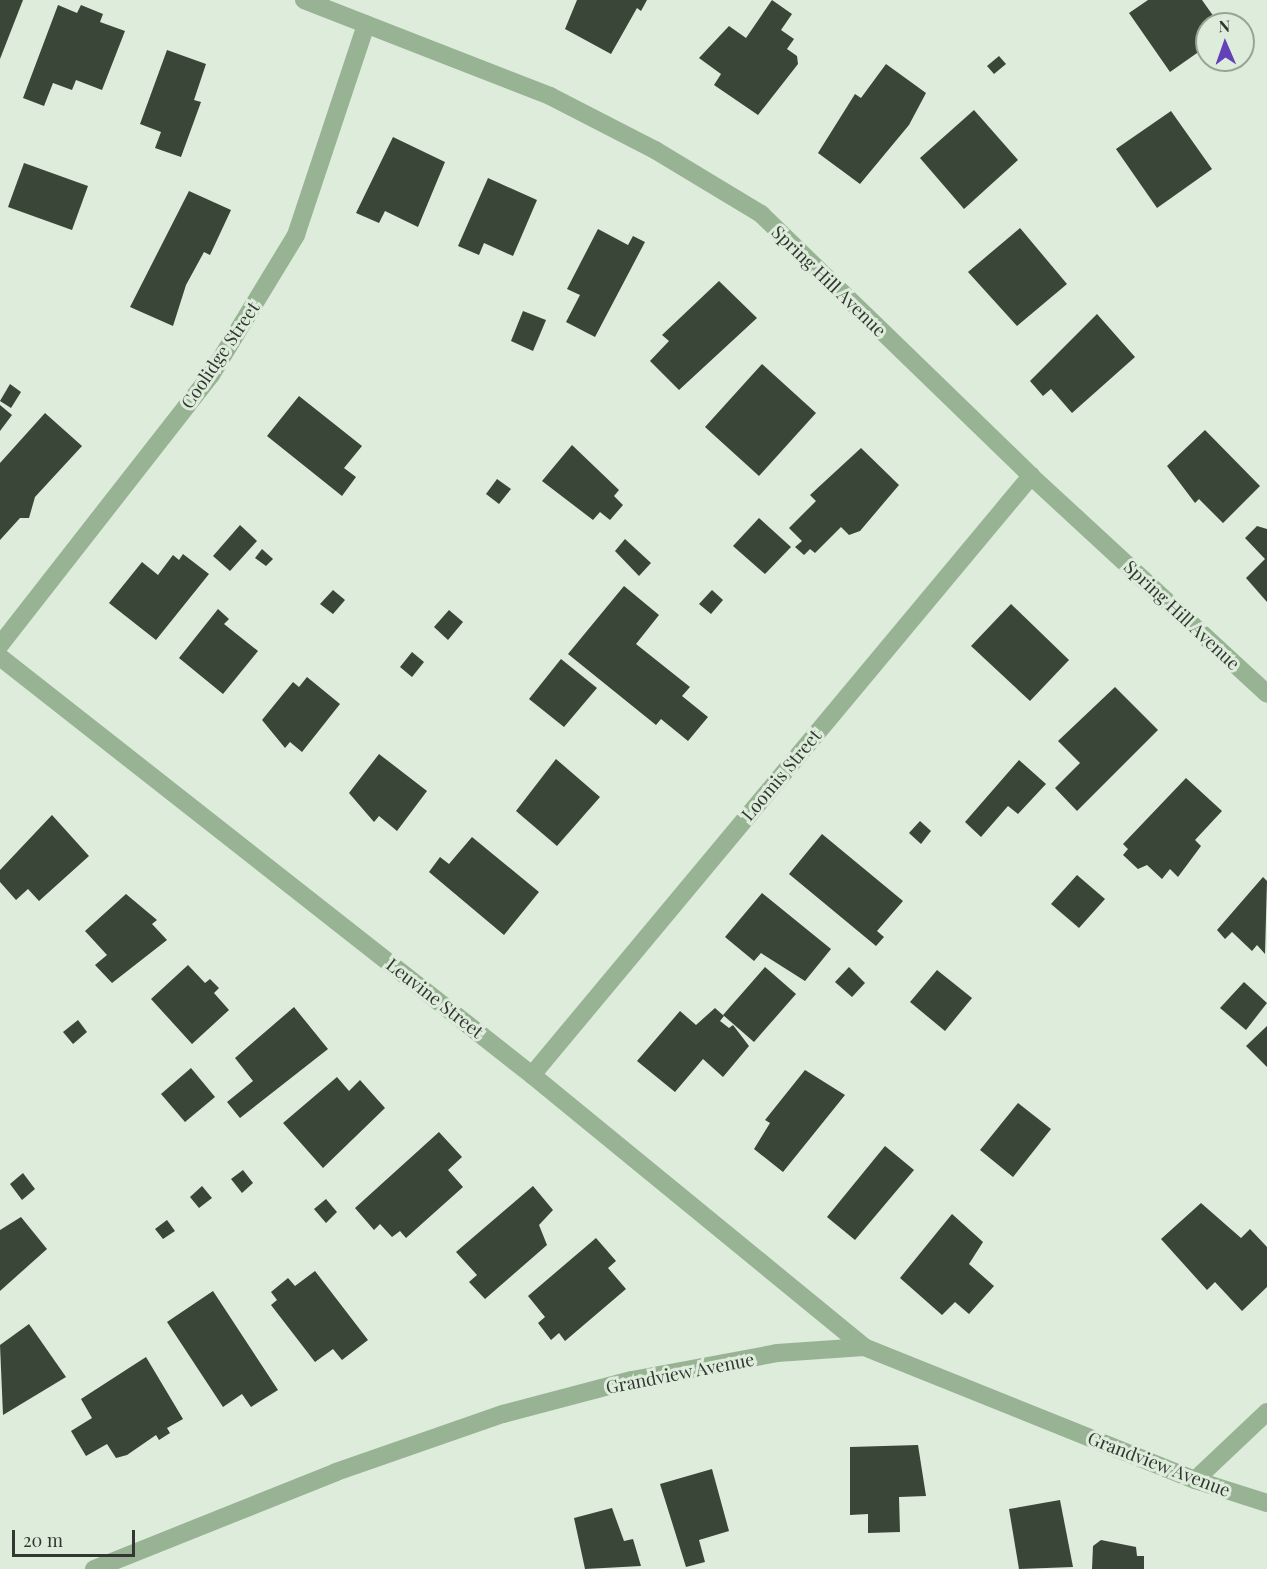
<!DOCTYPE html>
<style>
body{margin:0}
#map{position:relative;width:1267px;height:1569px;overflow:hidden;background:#ddecdb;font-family:"Playfair Display",serif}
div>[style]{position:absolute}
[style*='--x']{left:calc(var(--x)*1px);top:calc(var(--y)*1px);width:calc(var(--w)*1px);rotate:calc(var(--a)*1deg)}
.building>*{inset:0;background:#3a4638}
.minor>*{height:18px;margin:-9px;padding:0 9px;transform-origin:9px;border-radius:9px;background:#98b393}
span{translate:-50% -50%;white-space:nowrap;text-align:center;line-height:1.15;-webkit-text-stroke:6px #ddecdb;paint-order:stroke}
.street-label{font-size:18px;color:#323831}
.north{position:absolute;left:1195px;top:12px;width:60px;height:60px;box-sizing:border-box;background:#ddecdb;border:2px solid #99a497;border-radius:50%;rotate:358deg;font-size:16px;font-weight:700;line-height:24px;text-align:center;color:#323831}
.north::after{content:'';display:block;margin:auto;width:21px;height:27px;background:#6241b9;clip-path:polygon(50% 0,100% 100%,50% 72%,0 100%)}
.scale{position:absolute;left:12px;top:1530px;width:123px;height:27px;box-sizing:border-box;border:3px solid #323831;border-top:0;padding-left:8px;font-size:18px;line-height:21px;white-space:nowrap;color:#323831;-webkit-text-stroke:4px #ddecdb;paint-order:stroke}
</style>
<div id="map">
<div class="building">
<i style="clip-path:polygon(0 0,23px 0,0 59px)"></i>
<i style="clip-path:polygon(577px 0,647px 0,641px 11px,637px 8px,611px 54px,565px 29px)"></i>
<i style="clip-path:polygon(772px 0,792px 14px,781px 30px,794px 39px,787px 49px,797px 56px,798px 64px,758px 115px,714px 85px,721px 74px,699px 58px,729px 26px,746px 38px)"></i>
<i style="clip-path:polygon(1148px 0,1202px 0,1219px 24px,1207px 24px,1207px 46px,1170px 72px,1129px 13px)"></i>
<i style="clip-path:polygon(58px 5px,77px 13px,81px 5px,103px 14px,100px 22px,125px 31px,102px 90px,76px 80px,72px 90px,53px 83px,44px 106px,23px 98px)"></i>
<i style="clip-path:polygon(167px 50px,206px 64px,194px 100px,201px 102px,181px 157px,155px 148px,161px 132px,140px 124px)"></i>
<i style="clip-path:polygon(999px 56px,1006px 64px,994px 74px,987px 66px)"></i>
<i style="clip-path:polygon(886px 64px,926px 93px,909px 125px,860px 184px,818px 153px,855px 94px,861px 98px)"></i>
<i style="clip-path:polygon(974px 110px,1018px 160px,964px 209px,920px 158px)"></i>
<i style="clip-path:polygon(1171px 111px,1212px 169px,1157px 208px,1116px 149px)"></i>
<i style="clip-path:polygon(393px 137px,445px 162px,418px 227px,385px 211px,379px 223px,356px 213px)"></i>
<i style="clip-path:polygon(24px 163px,88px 186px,72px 230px,8px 207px)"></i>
<i style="clip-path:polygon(488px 178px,537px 200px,513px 256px,484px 243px,479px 255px,458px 246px)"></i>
<i style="clip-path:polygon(189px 191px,231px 210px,210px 255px,204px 252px,186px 285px,173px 326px,130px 307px)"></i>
<i style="clip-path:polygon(1020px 228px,1067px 284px,1017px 326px,968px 272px)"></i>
<i style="clip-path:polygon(598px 229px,628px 245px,633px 236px,645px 242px,595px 337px,566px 322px,580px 295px,567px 289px)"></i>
<i style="clip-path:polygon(719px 281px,757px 318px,679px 390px,650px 361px,669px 341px,662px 335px)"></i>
<i style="clip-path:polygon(523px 311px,546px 320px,533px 351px,511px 341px)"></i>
<i style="clip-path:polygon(1097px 314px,1135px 357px,1072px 413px,1051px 389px,1043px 396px,1030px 381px)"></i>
<i style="clip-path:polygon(762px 364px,816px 413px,759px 476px,705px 427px)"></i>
<i style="clip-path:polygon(10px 384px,21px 392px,11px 408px,0 401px)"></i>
<i style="clip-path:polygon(299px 396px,362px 446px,344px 468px,356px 477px,342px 496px,267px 436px)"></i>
<i style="clip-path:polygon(0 405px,12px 415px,0 431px)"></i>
<i style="clip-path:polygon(45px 413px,82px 446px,35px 497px,29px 518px,20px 518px,0 540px,0 463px)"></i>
<i style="clip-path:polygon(1205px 430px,1260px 486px,1223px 523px,1199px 499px,1195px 503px,1167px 466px)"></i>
<i style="clip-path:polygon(572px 445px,619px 490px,614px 496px,623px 505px,610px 520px,600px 512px,593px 520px,542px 481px)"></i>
<i style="clip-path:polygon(861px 448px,899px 485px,860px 531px,849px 535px,841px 527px,815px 553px,810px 549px,804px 555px,795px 547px,802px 541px,789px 528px,816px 501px,810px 495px)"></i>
<i style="clip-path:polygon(497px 479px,511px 489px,499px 504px,486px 494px)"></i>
<i style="clip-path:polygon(759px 518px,791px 547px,765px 574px,733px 546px)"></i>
<i style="clip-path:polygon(240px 525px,257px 541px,230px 571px,213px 556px)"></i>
<i style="clip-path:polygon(1257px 526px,1267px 529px,1267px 602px,1246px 578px,1265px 559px,1245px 538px)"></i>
<i style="clip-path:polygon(625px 539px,651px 563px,639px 576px,615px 551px)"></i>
<i style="clip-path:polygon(262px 549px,273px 559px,266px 566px,255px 558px)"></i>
<i style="clip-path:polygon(183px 554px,209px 574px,156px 640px,109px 603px,142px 562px,158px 575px,173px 555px,179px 560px)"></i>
<i style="clip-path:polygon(624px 586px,659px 615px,636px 644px,690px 687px,682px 696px,708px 717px,688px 741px,661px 719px,656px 725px,568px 654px)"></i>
<i style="clip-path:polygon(333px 590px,345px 600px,333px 614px,320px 604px)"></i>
<i style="clip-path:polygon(712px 590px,723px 600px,711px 614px,699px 604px)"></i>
<i style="clip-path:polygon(1011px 604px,1069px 660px,1030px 701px,971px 646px)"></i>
<i style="clip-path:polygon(218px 609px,229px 619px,224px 624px,258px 651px,223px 694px,179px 658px)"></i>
<i style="clip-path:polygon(449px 610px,463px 622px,448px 640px,434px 627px)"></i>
<i style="clip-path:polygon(412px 652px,424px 662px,412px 677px,400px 667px)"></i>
<i style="clip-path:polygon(561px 659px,597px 688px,564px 727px,529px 699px)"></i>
<i style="clip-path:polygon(307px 677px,340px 704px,302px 752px,290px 742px,285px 748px,262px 720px,293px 682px,299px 687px)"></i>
<i style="clip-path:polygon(1115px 687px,1158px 730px,1077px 811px,1055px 788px,1080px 763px,1058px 741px)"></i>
<i style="clip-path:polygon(379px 754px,427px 791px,397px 831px,379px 816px,374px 822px,349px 793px)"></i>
<i style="clip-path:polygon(556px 759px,600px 797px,557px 846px,516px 811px)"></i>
<i style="clip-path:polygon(1019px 760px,1046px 784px,1018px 814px,1008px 806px,981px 837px,965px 822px)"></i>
<i style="clip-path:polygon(1186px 778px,1222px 811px,1195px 840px,1201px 846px,1178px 877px,1170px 869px,1162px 879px,1147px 865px,1138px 869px,1123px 855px,1128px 849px,1123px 844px)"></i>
<i style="clip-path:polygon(52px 815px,89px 856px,39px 901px,28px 889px,16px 900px,0 882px,0 870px)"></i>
<i style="clip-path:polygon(920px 821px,931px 831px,921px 844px,909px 833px)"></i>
<i style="clip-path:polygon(822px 834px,903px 901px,877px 931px,884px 937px,876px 946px,789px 874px)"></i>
<i style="clip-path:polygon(472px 837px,539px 892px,504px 935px,429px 872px,440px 857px,449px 864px)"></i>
<i style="clip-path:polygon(1077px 875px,1105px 899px,1079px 928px,1051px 904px)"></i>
<i style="clip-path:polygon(1263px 877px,1267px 881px,1265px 954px,1257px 945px,1252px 951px,1232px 932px,1225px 939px,1217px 930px)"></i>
<i style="clip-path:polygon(762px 893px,831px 949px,805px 981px,761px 953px,754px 961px,725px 937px)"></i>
<i style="clip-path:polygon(126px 894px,157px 920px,152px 924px,167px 940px,112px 983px,95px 965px,107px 955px,85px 931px)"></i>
<i style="clip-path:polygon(188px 965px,205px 983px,210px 979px,219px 988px,214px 993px,229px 1010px,192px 1044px,151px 999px)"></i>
<i style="clip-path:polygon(765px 967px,796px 994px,754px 1042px,723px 1015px)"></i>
<i style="clip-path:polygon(849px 967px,865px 983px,852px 997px,835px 982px)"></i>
<i style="clip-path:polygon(937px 970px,972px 998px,945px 1031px,910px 1002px)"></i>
<i style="clip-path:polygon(1244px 982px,1267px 1003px,1246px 1030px,1220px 1008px)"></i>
<i style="clip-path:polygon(294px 1007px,328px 1049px,240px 1118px,227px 1102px,253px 1081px,235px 1058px)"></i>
<i style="clip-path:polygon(715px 1008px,724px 1016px,720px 1021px,729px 1028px,733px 1025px,749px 1046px,723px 1077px,703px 1059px,675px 1092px,637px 1061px,680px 1011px,696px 1025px)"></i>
<i style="clip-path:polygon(78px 1020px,87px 1032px,73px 1044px,63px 1032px)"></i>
<i style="clip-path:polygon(1267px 1026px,1267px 1067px,1246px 1046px)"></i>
<i style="clip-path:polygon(191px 1068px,215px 1097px,185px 1122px,161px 1094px)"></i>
<i style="clip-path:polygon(805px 1070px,845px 1095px,783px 1172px,754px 1149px,770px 1123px,765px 1120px)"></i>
<i style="clip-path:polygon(337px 1077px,349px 1091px,360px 1080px,385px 1108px,323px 1168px,283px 1123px)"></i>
<i style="clip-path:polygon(1018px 1103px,1051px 1129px,1013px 1177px,980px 1150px)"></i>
<i style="clip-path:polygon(439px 1132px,462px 1157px,448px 1170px,463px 1187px,406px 1238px,400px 1231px,392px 1237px,380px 1224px,374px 1230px,355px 1208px)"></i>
<i style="clip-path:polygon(885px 1146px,914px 1170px,855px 1240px,827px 1217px)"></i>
<i style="clip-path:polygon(243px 1170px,253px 1183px,242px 1193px,231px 1179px)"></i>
<i style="clip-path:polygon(23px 1173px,35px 1189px,22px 1200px,10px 1184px)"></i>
<i style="clip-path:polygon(202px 1186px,212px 1198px,199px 1208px,190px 1197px)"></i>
<i style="clip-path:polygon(533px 1186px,553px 1210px,539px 1225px,547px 1245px,485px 1299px,469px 1282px,477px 1275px,456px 1252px)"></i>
<i style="clip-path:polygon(326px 1199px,337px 1212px,326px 1223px,314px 1209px)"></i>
<i style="clip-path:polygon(1201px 1203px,1241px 1238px,1250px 1229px,1267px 1247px,1267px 1287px,1242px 1311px,1215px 1282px,1207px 1290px,1161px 1239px)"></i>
<i style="clip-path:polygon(952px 1214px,983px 1242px,969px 1264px,994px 1286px,969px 1314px,955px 1302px,942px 1315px,900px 1278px)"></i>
<i style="clip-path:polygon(21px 1217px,47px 1249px,0 1291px,0 1230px)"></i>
<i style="clip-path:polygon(167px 1220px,175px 1231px,163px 1239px,155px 1229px)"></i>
<i style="clip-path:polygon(596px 1238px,616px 1261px,608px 1268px,626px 1289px,565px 1341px,559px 1333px,551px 1340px,538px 1323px,545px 1317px,528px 1296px)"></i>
<i style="clip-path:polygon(315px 1271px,368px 1340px,342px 1360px,333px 1349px,315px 1362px,271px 1305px,277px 1300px,271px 1292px,288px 1278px,295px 1286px)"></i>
<i style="clip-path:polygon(213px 1291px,278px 1390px,251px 1407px,242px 1394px,223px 1407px,167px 1322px)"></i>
<i style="clip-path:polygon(29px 1324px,66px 1377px,3px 1415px,0 1345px)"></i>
<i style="clip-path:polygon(146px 1357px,183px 1419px,167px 1428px,170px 1433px,159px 1440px,156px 1435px,127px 1455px,116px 1458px,107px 1444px,86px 1456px,71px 1431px,92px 1418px,81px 1399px)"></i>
<i style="clip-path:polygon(918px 1445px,926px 1496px,899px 1497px,900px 1532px,868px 1533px,868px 1514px,850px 1515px,850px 1447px)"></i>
<i style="clip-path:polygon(712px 1469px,729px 1531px,699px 1540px,705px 1562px,686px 1567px,660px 1484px)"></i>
<i style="clip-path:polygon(1060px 1500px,1073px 1567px,1019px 1569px,1009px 1509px)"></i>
<i style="clip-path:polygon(612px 1508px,624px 1541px,633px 1539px,641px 1566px,585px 1569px,574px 1518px)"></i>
<i style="clip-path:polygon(1101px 1540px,1136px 1547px,1137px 1556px,1144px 1556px,1144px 1569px,1092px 1569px,1093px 1546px)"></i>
</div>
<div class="minor">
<i style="--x:304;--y:0;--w:264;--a:21.3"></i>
<i style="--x:550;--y:96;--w:118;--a:27.2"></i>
<i style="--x:655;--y:150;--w:124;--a:31.1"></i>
<i style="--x:761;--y:214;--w:376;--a:44.1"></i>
<i style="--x:1031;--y:476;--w:321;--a:42.7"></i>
<i style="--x:0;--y:645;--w:343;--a:-52"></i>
<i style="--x:211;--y:375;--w:164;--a:-58.7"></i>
<i style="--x:296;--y:235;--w:222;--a:-71.6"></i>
<i style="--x:0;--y:657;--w:677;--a:38.16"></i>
<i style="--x:532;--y:1075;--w:429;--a:39.3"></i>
<i style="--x:532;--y:1075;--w:780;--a:-50.2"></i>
<i style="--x:1195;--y:1480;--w:99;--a:-43.4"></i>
<i style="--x:94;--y:1569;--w:261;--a:-21.8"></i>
<i style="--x:336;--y:1472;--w:177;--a:-19.2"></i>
<i style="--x:503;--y:1414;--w:133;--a:-14.8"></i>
<i style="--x:632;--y:1380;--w:147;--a:-10.5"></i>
<i style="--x:777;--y:1353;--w:87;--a:-3.9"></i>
<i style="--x:864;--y:1347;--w:357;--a:21.9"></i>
<i style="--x:1195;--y:1480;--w:76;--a:17.7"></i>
</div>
<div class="street-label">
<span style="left:829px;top:281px;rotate:44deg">Spring Hill Avenue</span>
<span style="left:220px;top:355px;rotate:-56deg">Coolidge Street</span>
<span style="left:1182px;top:615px;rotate:43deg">Spring Hill Avenue</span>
<span style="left:781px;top:775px;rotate:-50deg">Loomis Street</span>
<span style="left:435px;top:998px;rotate:38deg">Leuvine Street</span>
<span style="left:680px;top:1373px;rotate:-11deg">Grandview Avenue</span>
<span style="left:1159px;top:1464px;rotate:21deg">Grandview Avenue</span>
</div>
<div class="north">N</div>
<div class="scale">20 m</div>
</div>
